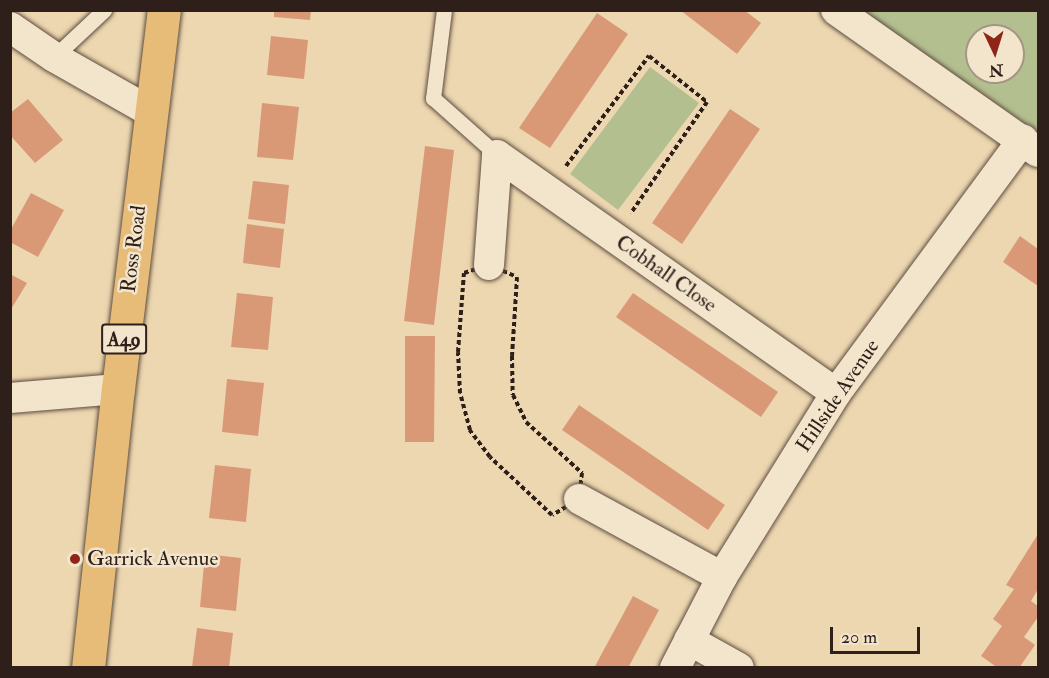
<!DOCTYPE html>
<style>
body{margin:0}
#map{position:relative;width:1049px;height:678px;overflow:hidden;background:#edd7b0;font-family:"IM FELL Double Pica",serif}
div>[style]{position:absolute}
[style*='--x']{left:calc(var(--x)*1px);top:calc(var(--y)*1px);width:calc(var(--w)*1px);rotate:calc(var(--a)*1deg)}
.green>*{inset:0;background:#b3bf8f}
.building>*{inset:0;background:#d99977}
.path>*{height:4px;margin-top:-2px;transform-origin:0;background:repeating-linear-gradient(90deg,#2e1f1a 0 4.5px,transparent 0 7.5px)}
.roads{filter:drop-shadow(0 0 2px #5e4d40) drop-shadow(0 0 2px #5e4d40)}
.service>*{height:15px;margin:-7.5px;padding:0 7.5px;transform-origin:7.5px;border-radius:7.5px;background:#f3e5cc}
.minor>*{height:30px;margin:-15px;padding:0 15px;transform-origin:15px;border-radius:15px;background:#f3e5cc}
.trunk>*{height:33px;margin:-16.5px;padding:0 16.5px;transform-origin:16.5px;border-radius:16.5px;background:#e6bc78}
.dots>*{width:16px;height:16px;translate:-50% -50%;box-sizing:border-box;border:3px solid #f3e5cc;border-radius:50%}
span{translate:-50% -50%;white-space:nowrap;text-align:center;line-height:1.15;-webkit-text-stroke:5px #f3e5cc;paint-order:stroke}
.shield-label span{padding:2px 4px;background:#f3e5cc;border:2px solid;border-radius:4px;-webkit-text-stroke-width:0}
.shield-label{font-size:20px;color:#2e1f1a;font-weight:700}
.street-label{font-size:21px;color:#2e1f1a}
.poi-label{font-size:21px;color:#2e1f1a}
.left{translate:0 -50%;text-align:left}
.frame{position:absolute;inset:0;border:12px solid #2e1f1a;pointer-events:none}
.north{position:absolute;left:965px;top:24px;width:60px;height:60px;box-sizing:border-box;background:#f3e5cc;border:2px solid #a49685;border-radius:50%;rotate:176deg;font-size:16px;font-weight:700;line-height:24px;text-align:center;color:#2e1f1a}
.north::after{content:'';display:block;margin:auto;width:21px;height:27px;background:#8f2418;clip-path:polygon(50% 0,100% 100%,50% 72%,0 100%)}
.scale{position:absolute;left:830px;top:627px;width:90px;height:27px;box-sizing:border-box;border:3px solid #2e1f1a;border-top:0;padding-left:8px;font-size:18px;line-height:21px;white-space:nowrap;color:#2e1f1a;-webkit-text-stroke:4px #f3e5cc;paint-order:stroke}
</style>
<div id="map">
<div class="green">
<i style="clip-path:polygon(evenodd,864px 11px,1038px 11px,1038px 133px,864px 11px,977px 36px,1013px 36px,1013px 72px,977px 72px,977px 36px)"></i>
<i style="clip-path:polygon(650px 67px,699px 103px,618px 210px,570px 174px)"></i>
</div>
<div class="building">
<i style="clip-path:polygon(274px 10px,311px 10px,310px 20px,274px 17px)"></i>
<i style="clip-path:polygon(680px 10px,744px 10px,761px 23px,737px 54px)"></i>
<i style="clip-path:polygon(597px 13px,628px 34px,550px 148px,519px 128px)"></i>
<i style="clip-path:polygon(271px 36px,308px 40px,304px 79px,267px 75px)"></i>
<i style="clip-path:polygon(28px 99px,63px 140px,35px 163px,10px 135px,10px 113px)"></i>
<i style="clip-path:polygon(262px 103px,299px 107px,293px 160px,257px 157px)"></i>
<i style="clip-path:polygon(730px 109px,760px 129px,682px 244px,652px 223px)"></i>
<i style="clip-path:polygon(425px 146px,454px 150px,434px 325px,404px 321px)"></i>
<i style="clip-path:polygon(253px 181px,289px 185px,285px 224px,248px 219px)"></i>
<i style="clip-path:polygon(31px 193px,64px 210px,38px 257px,10px 242px,10px 231px)"></i>
<i style="clip-path:polygon(247px 224px,284px 229px,280px 268px,243px 263px)"></i>
<i style="clip-path:polygon(1020px 236px,1038px 249px,1038px 286px,1003px 262px)"></i>
<i style="clip-path:polygon(10px 274px,27px 283px,10px 311px)"></i>
<i style="clip-path:polygon(237px 293px,273px 297px,268px 350px,231px 347px)"></i>
<i style="clip-path:polygon(633px 293px,778px 392px,761px 417px,616px 317px)"></i>
<i style="clip-path:polygon(405px 336px,435px 336px,434px 442px,405px 442px)"></i>
<i style="clip-path:polygon(227px 379px,264px 383px,258px 436px,222px 432px)"></i>
<i style="clip-path:polygon(579px 405px,725px 505px,708px 530px,562px 430px)"></i>
<i style="clip-path:polygon(215px 465px,251px 469px,246px 522px,209px 518px)"></i>
<i style="clip-path:polygon(1038px 534px,1038px 589px,1031px 601px,1038px 606px,1038px 617px,1024px 637px,1035px 645px,1019px 668px,998px 668px,981px 656px,1002px 626px,993px 619px,1014px 589px,1006px 585px)"></i>
<i style="clip-path:polygon(205px 554px,241px 558px,236px 611px,200px 607px)"></i>
<i style="clip-path:polygon(633px 596px,659px 610px,628px 668px,594px 668px)"></i>
<i style="clip-path:polygon(197px 628px,233px 633px,229px 668px,192px 667px)"></i>
</div>
<div class="path">
<i style="--x:566;--y:166;--w:138;--a:-53"></i>
<i style="--x:649;--y:56;--w:74;--a:38.4"></i>
<i style="--x:707;--y:102;--w:135;--a:124.4"></i>
<i style="--x:489;--y:265;--w:30;--a:23"></i>
<i style="--x:517;--y:277;--w:79;--a:93.6"></i>
<i style="--x:512;--y:356;--w:39;--a:89"></i>
<i style="--x:513;--y:395;--w:30;--a:64"></i>
<i style="--x:526;--y:422;--w:76;--a:42.3"></i>
<i style="--x:582;--y:473;--w:26;--a:97"></i>
<i style="--x:579;--y:499;--w:31;--a:149"></i>
<i style="--x:552;--y:515;--w:85;--a:-136.9"></i>
<i style="--x:490;--y:457;--w:34;--a:-127"></i>
<i style="--x:470;--y:430;--w:38;--a:-105"></i>
<i style="--x:460;--y:393;--w:41;--a:-92.8"></i>
<i style="--x:458;--y:352;--w:79;--a:-85.7"></i>
<i style="--x:464;--y:273;--w:26;--a:-18"></i>
</div>
<div class="roads">
<div class="service">
<i style="--x:444;--y:10;--w:89;--a:97.1"></i>
<i style="--x:433;--y:98;--w:86;--a:41.7"></i>
<i style="--x:54;--y:57;--w:69;--a:-43.2"></i>
</div>
<div class="minor">
<i style="--x:836;--y:10;--w:247;--a:35.1"></i>
<i style="--x:10;--y:27;--w:53;--a:34.3"></i>
<i style="--x:54;--y:57;--w:112;--a:29.6"></i>
<i style="--x:497;--y:155;--w:414;--a:35.1"></i>
<i style="--x:489;--y:265;--w:110;--a:-85.8"></i>
<i style="--x:10;--y:398;--w:108;--a:-4.8"></i>
<i style="--x:579;--y:499;--w:163;--a:28.6"></i>
<i style="--x:689;--y:640;--w:57;--a:29.2"></i>
<i style="--x:675;--y:668;--w:102;--a:-62.7"></i>
<i style="--x:722;--y:577;--w:216;--a:-58.2"></i>
<i style="--x:836;--y:393;--w:315;--a:-53.6"></i>
</div>
<div class="trunk">
<i style="--x:88;--y:668;--w:281;--a:-83.9"></i>
<i style="--x:118;--y:389;--w:382;--a:-83.1"></i>
</div>
</div>
<div class="dots">
<i style="left:75px;top:559px;background:#8f2418"></i>
</div>
<div class="shield-label">
<span style="left:124px;top:339px">A49</span>
</div>
<div class="street-label">
<span style="left:134px;top:249px;rotate:-83deg">Ross Road</span>
<span style="left:666px;top:274px;rotate:35deg">Cobhall Close</span>
<span style="left:838px;top:396px;rotate:-56deg">Hillside Avenue</span>
</div>
<div class="poi-label">
<span class="left" style="left:87px;top:559px">Garrick Avenue</span>
</div>
<div class="frame"></div>
<div class="north">N</div>
<div class="scale">20 m</div>
</div>
